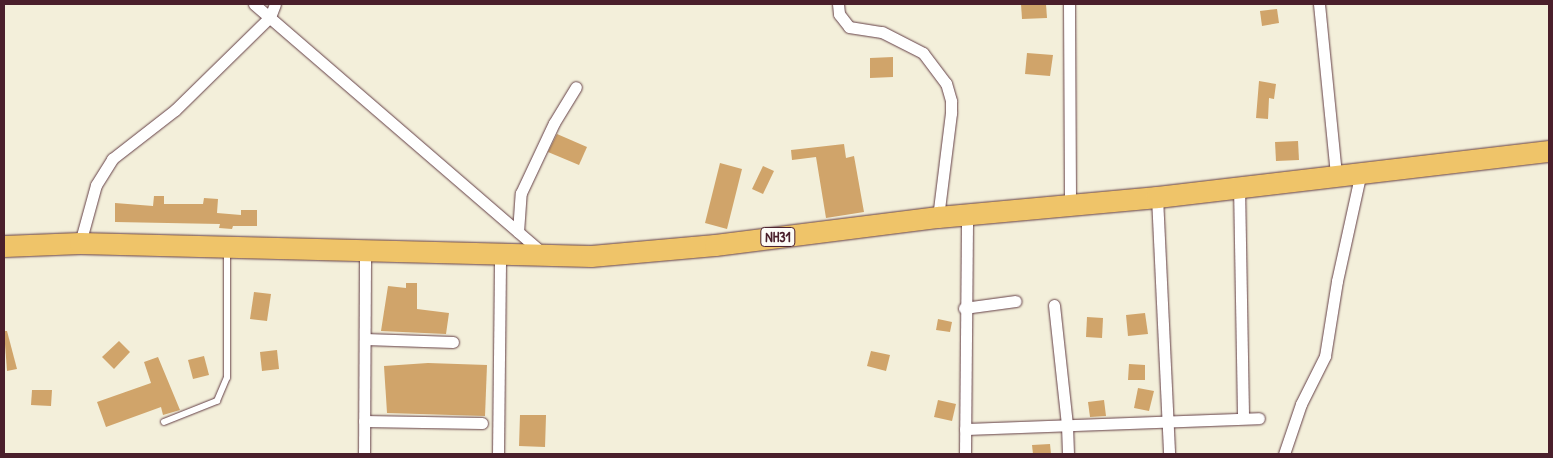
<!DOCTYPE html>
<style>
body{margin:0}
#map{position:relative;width:1553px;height:458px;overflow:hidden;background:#f3efda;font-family:"Patrick Hand",sans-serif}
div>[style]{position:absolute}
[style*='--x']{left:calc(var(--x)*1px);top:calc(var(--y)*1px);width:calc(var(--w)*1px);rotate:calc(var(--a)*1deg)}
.building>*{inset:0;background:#d0a46a}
.roads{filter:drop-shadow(0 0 1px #633e45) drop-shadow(0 0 1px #633e45)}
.lane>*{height:5.5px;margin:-2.75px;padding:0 2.75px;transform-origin:2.75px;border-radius:2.75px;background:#fff}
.street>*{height:11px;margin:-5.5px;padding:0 5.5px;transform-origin:5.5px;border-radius:5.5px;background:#fff}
.highway>*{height:21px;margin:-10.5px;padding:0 10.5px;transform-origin:10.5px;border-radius:10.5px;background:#efc469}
span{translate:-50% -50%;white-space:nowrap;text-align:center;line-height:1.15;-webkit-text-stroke:4px #fdfcf7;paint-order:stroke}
.shield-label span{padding:1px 4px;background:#fdfcf7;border:1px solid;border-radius:4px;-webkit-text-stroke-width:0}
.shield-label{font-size:14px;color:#4a1f2b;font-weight:700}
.frame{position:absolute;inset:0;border:5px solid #4a1f2b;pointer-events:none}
</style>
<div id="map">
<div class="building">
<i style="clip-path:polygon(1021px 4px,1046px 4px,1047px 18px,1022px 19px)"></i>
<i style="clip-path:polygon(1277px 9px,1279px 23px,1262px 26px,1260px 11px)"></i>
<i style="clip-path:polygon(1027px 53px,1053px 55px,1050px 76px,1025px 74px)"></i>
<i style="clip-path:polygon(893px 57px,893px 77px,870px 78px,870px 58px)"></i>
<i style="clip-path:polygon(1259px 81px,1276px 84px,1274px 99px,1269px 98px,1268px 119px,1256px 118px)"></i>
<i style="clip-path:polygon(557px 134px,587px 147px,579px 165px,548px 152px)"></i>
<i style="clip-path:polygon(1298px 141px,1299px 160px,1276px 161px,1275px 142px)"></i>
<i style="clip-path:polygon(844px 144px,846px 158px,854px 156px,864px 212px,826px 218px,816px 157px,792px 160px,791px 150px)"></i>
<i style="clip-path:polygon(720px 163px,742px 169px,727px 229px,705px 223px)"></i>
<i style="clip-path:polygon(763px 166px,774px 171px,763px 194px,752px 189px)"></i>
<i style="clip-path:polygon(154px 196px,164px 196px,164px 204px,203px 204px,204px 198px,218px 199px,217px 213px,241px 215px,241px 210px,257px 210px,257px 226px,233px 226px,232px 229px,219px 228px,220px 224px,115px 222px,115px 203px,153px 206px)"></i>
<i style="clip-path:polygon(406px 283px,417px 283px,417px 309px,449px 313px,446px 334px,381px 331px,388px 286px,406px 288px)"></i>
<i style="clip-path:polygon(254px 292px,271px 294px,267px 321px,250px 319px)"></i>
<i style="clip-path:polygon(1145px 313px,1148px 334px,1128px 336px,1126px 315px)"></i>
<i style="clip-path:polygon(1087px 317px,1103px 318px,1102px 338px,1086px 337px)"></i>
<i style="clip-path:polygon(938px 319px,952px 322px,950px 332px,936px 330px)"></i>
<i style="clip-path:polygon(4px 331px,7px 331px,17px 369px,7px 371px)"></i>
<i style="clip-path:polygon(119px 341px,130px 352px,114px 369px,102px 357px)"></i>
<i style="clip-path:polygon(277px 350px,279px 369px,262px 371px,260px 352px)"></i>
<i style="clip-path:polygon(871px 351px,890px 355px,886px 371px,867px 366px)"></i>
<i style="clip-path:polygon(204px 356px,209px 375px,193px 379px,188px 360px)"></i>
<i style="clip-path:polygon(158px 357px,180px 410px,163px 415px,161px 407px,106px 427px,97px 402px,151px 383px,144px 362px)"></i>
<i style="clip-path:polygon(428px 363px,487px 365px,485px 416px,387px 413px,384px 366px)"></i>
<i style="clip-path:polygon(1129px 364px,1145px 365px,1145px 380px,1128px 380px)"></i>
<i style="clip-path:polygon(1138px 388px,1154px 391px,1149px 411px,1134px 408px)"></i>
<i style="clip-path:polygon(32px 390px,52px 390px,51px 406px,31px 405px)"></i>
<i style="clip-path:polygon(938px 400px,956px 404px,952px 421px,934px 417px)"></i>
<i style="clip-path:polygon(1104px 400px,1106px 416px,1090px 417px,1088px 402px)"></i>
<i style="clip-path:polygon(520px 415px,546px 415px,545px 447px,519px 446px)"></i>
<i style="clip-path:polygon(1050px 444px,1051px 454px,1033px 454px,1032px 445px)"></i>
</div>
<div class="roads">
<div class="lane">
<i style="--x:164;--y:422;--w:57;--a:-21.6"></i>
<i style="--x:217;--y:401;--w:25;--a:-67"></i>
<i style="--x:227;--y:378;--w:127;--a:-90"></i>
</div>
<div class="street">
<i style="--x:254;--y:4;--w:381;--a:40.8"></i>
<i style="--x:838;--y:4;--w:10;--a:84"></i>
<i style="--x:839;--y:14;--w:16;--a:52"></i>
<i style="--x:849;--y:27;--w:33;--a:9"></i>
<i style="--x:882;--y:32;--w:46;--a:27.1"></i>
<i style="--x:923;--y:53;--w:38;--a:53"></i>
<i style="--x:946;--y:83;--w:19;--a:74"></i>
<i style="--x:951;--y:101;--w:12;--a:90"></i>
<i style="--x:951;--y:113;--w:105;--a:97.1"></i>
<i style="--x:1069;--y:4;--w:202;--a:89.7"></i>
<i style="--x:1319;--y:4;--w:171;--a:84.3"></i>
<i style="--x:1239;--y:185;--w:232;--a:89"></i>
<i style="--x:1157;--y:197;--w:257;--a:87.3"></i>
<i style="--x:518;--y:232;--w:39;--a:-86"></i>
<i style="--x:521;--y:193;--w:77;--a:-64.8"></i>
<i style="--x:554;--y:123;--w:42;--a:-58.6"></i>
<i style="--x:80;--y:243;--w:60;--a:-74.6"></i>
<i style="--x:96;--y:185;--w:31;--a:-58"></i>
<i style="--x:112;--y:159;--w:80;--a:-37.9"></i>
<i style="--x:175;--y:110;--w:133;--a:-44.4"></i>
<i style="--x:270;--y:17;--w:14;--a:-69"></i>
<i style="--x:1054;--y:305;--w:121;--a:83.8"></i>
<i style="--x:1067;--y:425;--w:29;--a:88"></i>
<i style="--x:964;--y:308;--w:52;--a:-7.7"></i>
<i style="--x:365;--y:339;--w:88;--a:2"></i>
<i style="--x:364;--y:421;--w:118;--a:1"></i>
<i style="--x:965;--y:429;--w:294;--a:-2.1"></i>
<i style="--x:364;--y:454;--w:204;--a:-89.7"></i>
<i style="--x:498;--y:454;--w:199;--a:-89.4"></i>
<i style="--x:965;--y:454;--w:240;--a:-89.5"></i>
<i style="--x:1284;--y:454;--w:53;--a:-71.2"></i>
<i style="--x:1301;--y:404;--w:54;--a:-63.4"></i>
<i style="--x:1325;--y:356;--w:76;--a:-80.9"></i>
<i style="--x:1337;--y:281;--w:112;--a:-77.6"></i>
</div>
<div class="highway">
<i style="--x:4;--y:246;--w:76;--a:-2.3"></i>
<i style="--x:80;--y:243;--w:511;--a:1.46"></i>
<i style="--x:591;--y:256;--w:124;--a:-5.1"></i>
<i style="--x:715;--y:245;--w:225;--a:-7.2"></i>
<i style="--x:938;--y:217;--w:220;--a:-5.2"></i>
<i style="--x:1157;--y:197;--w:395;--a:-6.7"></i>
</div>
</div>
<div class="shield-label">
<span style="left:778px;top:237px">NH31</span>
</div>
<div class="frame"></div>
</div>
